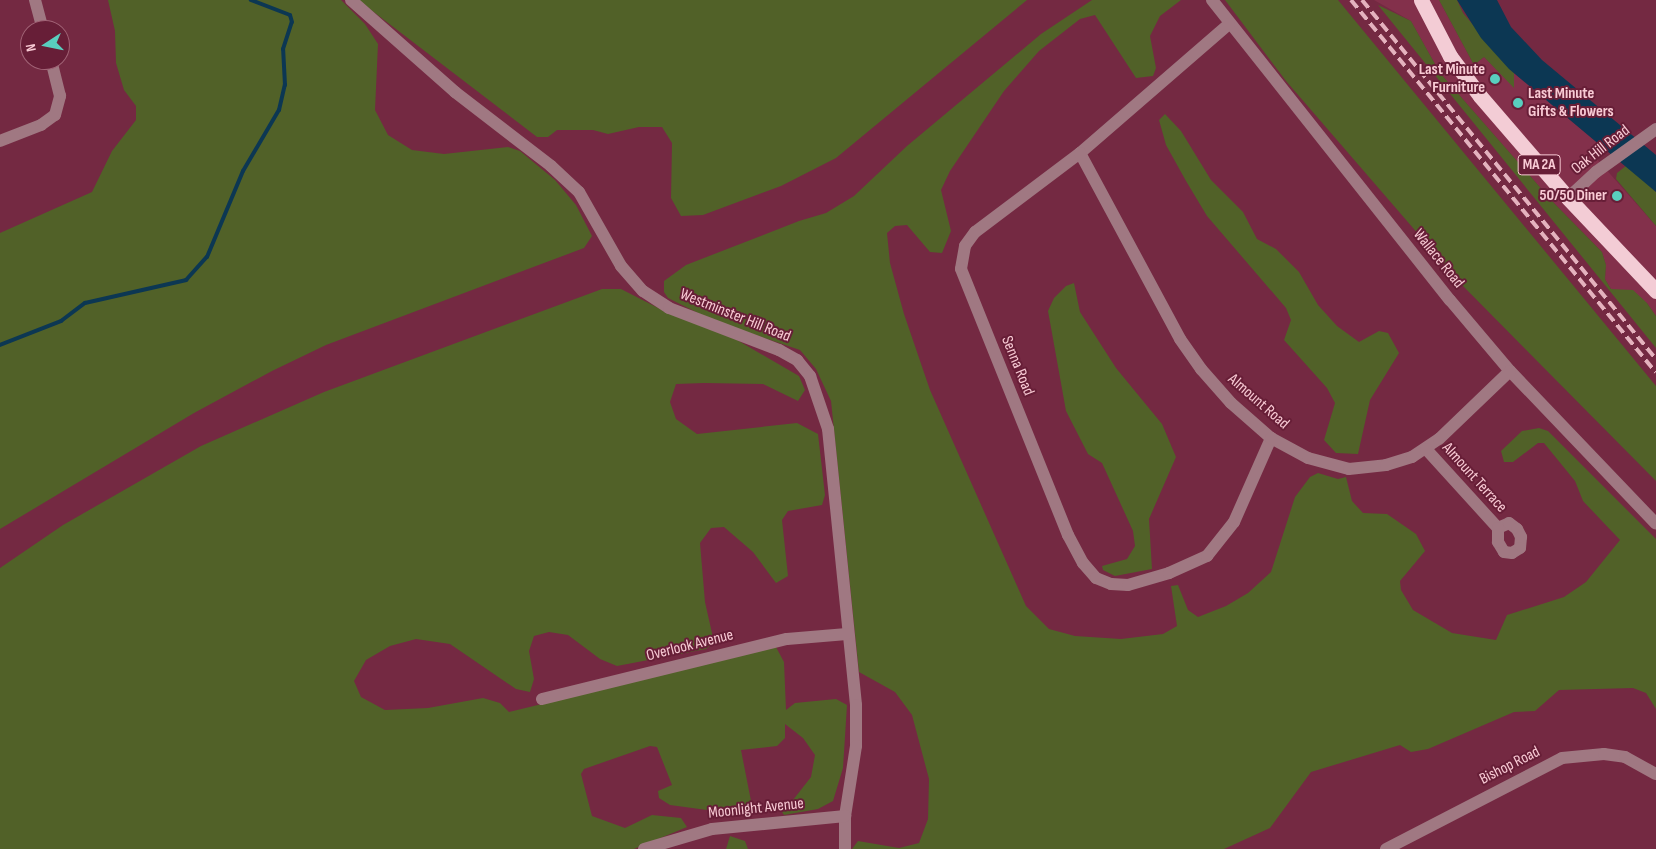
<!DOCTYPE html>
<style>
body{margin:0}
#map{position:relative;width:1656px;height:849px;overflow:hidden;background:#742942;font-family:"Sofia Sans Condensed",sans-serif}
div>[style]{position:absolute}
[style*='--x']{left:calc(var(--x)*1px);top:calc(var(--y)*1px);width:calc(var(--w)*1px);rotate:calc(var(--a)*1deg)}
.built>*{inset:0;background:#83304b}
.green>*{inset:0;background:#516128}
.water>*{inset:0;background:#0c3753}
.stream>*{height:4px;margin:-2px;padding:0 2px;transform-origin:2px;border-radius:2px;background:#0c3753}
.minor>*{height:12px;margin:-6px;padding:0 6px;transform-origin:6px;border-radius:6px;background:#a07882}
.highway>*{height:15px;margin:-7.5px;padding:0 7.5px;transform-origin:7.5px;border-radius:7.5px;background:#f3ccd5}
.rail>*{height:4px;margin-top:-2px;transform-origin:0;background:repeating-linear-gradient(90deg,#e4b2be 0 10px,transparent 0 15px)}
.dots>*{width:14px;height:14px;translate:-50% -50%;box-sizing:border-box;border:2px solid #671e37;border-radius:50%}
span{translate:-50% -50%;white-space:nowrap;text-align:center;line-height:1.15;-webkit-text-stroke:4px #671e37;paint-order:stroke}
.shield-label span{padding:1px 4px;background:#671e37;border:1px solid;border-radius:4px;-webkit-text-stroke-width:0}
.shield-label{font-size:15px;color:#f9cbd5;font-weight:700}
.poi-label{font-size:16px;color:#f9cbd5;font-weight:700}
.right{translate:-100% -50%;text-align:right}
.left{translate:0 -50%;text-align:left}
.street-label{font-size:16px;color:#f9cbd5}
.north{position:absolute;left:20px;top:20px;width:50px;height:50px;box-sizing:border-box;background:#671e37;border:1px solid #a16376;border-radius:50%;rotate:259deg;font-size:14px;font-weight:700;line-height:20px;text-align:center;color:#f9cbd5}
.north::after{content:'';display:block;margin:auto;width:18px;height:22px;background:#59cebe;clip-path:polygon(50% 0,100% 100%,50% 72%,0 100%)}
</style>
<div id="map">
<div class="built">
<i style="clip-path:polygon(1374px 0,1439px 0,1474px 65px,1484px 57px,1514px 87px,1514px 73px,1606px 150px,1596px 158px,1656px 226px,1656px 316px,1647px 303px,1611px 289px,1605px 279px,1606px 265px,1602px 252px,1553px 202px,1440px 73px,1411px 21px)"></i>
</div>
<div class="green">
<i style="clip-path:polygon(108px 0,341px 0,365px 24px,378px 44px,375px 110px,388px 135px,412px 150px,444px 154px,508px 147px,520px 151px,555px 180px,576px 205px,592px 236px,584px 248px,326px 345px,272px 371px,194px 413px,0 529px,0 233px,92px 192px,112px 151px,136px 120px,136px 106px,124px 90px,116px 63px,115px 31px)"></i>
<i style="clip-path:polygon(358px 0,1027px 0,836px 158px,781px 186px,703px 215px,681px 216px,671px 198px,672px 143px,662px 127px,639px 127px,608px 134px,593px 130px,557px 130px,548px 137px,537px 137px)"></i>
<i style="clip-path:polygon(1092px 0,1181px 0,1160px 16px,1150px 36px,1156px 68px,1153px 76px,1136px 78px,1095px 15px,1080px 19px,1039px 51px,1004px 91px,950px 171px,941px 190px,951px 231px,942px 253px,930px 252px,907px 225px,895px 226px,887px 233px,890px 263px,904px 314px,930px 390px,1026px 606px,1049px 629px,1075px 636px,1121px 639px,1163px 634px,1177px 626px,1171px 586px,1178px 585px,1188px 610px,1198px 617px,1226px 606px,1248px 593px,1271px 572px,1295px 497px,1310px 477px,1318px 473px,1338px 479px,1346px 477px,1352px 501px,1363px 513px,1387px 514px,1416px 534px,1425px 551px,1400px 581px,1401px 590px,1413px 610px,1452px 633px,1496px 640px,1507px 615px,1564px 597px,1586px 582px,1620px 540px,1583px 501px,1575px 481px,1544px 443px,1538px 443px,1513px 462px,1504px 462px,1501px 451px,1522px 431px,1539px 428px,1548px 431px,1656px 539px,1656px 709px,1646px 693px,1633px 688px,1559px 690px,1535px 711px,1514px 712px,1428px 749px,1411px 752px,1400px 745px,1311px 772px,1270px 828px,1224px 849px,852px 849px,858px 841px,899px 848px,919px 843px,928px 819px,929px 779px,912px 715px,895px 692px,859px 672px,831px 401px,816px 369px,800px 350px,714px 321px,668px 298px,664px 292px,664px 281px,686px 265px,799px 221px,826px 213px,854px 196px,907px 146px,1041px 34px)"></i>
<i style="clip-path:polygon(1225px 0,1338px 0,1656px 386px,1656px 481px,1464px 287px,1286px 81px)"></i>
<i style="clip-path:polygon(1439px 0,1457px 0,1463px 13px,1514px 73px,1514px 88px,1484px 57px,1474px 65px)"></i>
<i style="clip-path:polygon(1378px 5px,1411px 21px,1440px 73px,1553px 202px,1602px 252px,1606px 265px,1605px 279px,1611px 289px,1633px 290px,1647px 303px,1656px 316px,1656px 348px)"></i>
<i style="clip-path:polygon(1165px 114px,1181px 131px,1211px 180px,1243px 212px,1257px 239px,1276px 249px,1299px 272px,1318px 305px,1337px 326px,1359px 342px,1379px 331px,1388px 333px,1399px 353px,1370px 400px,1358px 454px,1336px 453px,1324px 440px,1335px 403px,1327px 388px,1284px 340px,1291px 320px,1286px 308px,1207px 216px,1186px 181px,1166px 145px,1159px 120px)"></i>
<i style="clip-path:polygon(1627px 165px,1656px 192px,1656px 226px,1616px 179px,1617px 173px)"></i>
<i style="clip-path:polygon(1074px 283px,1080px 312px,1116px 368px,1162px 424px,1176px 457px,1149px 519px,1152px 569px,1115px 576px,1103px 570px,1102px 566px,1127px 559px,1135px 546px,1133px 531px,1102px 463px,1088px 454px,1066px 411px,1048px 311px,1054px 298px,1066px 286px)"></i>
<i style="clip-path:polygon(602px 289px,621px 289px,666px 312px,737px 340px,799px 376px,805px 390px,798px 401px,763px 384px,704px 383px,676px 384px,670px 402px,676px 419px,697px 434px,797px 423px,818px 434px,825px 495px,822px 505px,788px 511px,782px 520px,788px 576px,776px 583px,753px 552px,724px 527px,711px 528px,700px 543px,705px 602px,714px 642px,706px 649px,617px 666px,600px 659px,568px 635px,549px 632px,534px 636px,529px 651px,534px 679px,530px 692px,516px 689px,450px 644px,416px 639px,390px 646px,366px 660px,354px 681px,361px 697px,385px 710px,428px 708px,483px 698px,500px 703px,509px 712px,776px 647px,784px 662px,786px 710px,795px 703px,836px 699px,847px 705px,843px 768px,833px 801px,818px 809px,784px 815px,780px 809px,793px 800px,811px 777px,815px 755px,803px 738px,785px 724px,785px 738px,777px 746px,741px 750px,753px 811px,751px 816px,670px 805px,659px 798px,658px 791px,672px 785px,657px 747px,650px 746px,584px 769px,581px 774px,592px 816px,625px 828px,652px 815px,681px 818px,687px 827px,634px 849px,0 849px,0 568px,63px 525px,201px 446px,324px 392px)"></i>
<i style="clip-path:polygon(730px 836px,745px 841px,748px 849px,726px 849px)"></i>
</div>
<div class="water">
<i style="clip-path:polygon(1457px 0,1497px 0,1511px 27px,1542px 60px,1656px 155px,1656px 192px,1509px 69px,1481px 38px)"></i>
</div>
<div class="stream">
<i style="--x:0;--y:345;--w:66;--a:-21.5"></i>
<i style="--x:61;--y:321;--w:30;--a:-37"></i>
<i style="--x:85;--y:303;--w:104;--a:-12.8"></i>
<i style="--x:186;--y:280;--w:31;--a:-48"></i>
<i style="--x:207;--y:257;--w:93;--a:-67.3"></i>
<i style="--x:243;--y:171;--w:71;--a:-59.5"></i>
<i style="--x:279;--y:110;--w:26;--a:-77"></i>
<i style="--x:285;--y:85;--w:36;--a:-93"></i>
<i style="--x:283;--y:49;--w:28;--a:-72"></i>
<i style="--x:292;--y:22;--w:7;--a:-106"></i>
<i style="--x:290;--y:15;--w:42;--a:-159"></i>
</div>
<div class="minor">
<i style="--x:35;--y:0;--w:31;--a:75"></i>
<i style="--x:351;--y:0;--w:139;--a:41.5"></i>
<i style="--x:455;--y:92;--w:121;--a:37.6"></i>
<i style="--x:551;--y:166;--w:38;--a:43"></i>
<i style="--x:579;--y:192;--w:85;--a:60.4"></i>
<i style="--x:621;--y:266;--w:33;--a:49"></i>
<i style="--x:643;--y:291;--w:31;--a:33"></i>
<i style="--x:669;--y:308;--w:118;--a:20.9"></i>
<i style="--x:779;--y:350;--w:21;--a:29"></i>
<i style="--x:797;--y:360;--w:21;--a:51"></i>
<i style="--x:810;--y:376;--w:56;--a:71.2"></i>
<i style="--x:828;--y:429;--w:277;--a:84.2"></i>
<i style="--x:856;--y:705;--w:41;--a:90"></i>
<i style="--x:856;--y:746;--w:71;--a:98.9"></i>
<i style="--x:845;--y:816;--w:33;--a:90"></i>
<i style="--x:1212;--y:0;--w:383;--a:51.6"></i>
<i style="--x:1450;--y:300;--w:93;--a:49.8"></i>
<i style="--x:1510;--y:371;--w:211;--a:46.3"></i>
<i style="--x:1229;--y:24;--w:197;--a:139.1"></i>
<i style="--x:1080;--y:153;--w:131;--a:143"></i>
<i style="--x:975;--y:232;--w:17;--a:126"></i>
<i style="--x:965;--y:246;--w:23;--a:100"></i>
<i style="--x:961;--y:269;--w:287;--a:68.1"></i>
<i style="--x:1068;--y:535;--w:32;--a:62"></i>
<i style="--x:1083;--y:563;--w:20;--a:49"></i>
<i style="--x:1096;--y:578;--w:16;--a:22"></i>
<i style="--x:1111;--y:584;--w:17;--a:3"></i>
<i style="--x:1128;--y:585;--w:43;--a:-16.3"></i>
<i style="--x:1169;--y:573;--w:42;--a:-24.1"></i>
<i style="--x:1207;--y:556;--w:43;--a:-51.5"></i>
<i style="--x:1234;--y:522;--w:92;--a:-66.2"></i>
<i style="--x:0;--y:141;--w:44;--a:-21.3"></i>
<i style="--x:41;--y:125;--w:17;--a:-36"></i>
<i style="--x:55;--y:115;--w:20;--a:-75"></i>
<i style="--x:60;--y:96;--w:37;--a:-104"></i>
<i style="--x:1080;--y:153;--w:211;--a:61.7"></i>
<i style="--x:1180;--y:339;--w:37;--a:55"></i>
<i style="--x:1201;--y:369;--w:45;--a:48.6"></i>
<i style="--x:1231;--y:403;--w:53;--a:41.2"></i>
<i style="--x:1271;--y:438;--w:42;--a:28.4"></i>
<i style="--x:1308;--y:458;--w:42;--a:15"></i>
<i style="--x:1349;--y:469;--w:37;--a:-6"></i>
<i style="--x:1386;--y:465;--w:27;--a:-17"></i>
<i style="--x:1412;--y:457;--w:32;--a:-34"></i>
<i style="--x:1439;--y:439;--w:98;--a:-43.8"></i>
<i style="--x:1568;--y:198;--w:38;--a:-43"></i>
<i style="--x:1596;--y:172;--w:74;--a:-35.6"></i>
<i style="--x:1426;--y:449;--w:107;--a:47.7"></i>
<i style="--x:1498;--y:528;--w:12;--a:-24"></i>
<i style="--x:1509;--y:523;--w:10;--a:37"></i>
<i style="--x:1517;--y:529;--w:9;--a:63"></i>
<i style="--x:1521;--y:537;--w:11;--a:95"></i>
<i style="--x:1520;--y:548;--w:9;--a:148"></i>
<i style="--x:1512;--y:553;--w:8;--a:-173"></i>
<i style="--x:1504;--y:552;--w:12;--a:-121"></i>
<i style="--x:1498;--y:542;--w:14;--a:-90"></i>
<i style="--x:542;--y:699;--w:252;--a:-13.8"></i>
<i style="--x:787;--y:639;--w:60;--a:-4.8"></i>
<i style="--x:644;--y:849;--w:71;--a:-16.4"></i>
<i style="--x:712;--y:829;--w:134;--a:-5.6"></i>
<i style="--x:1386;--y:849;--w:198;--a:-27.3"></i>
<i style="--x:1562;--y:758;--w:42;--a:-5.4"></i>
<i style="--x:1604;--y:754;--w:21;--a:8"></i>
<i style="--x:1625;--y:757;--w:35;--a:29"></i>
</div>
<div class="highway">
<i style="--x:1421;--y:0;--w:63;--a:62.6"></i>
<i style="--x:1450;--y:56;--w:50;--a:53.1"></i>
<i style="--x:1480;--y:96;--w:135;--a:49.2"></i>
<i style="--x:1568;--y:198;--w:128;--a:46.6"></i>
</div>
<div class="rail">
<i style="--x:1351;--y:0;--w:481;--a:50.7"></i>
<i style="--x:1362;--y:0;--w:464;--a:50.7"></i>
</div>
<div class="dots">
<i style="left:1495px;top:79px;background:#59cebe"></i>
<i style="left:1518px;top:103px;background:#59cebe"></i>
<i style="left:1617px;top:196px;background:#59cebe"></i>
</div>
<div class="shield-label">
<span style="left:1539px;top:165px">MA 2A</span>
</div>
<div class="poi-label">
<span class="right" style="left:1485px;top:79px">Last Minute<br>Furniture</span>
<span class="left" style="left:1528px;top:103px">Last Minute<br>Gifts &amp; Flowers</span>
<span class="right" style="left:1607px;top:196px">50/50 Diner</span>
</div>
<div class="street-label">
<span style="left:1601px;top:150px;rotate:-38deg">Oak Hill Road</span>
<span style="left:1438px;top:259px;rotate:51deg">Wallace Road</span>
<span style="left:735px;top:316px;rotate:22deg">Westminster Hill Road</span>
<span style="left:1017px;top:366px;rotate:68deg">Senna Road</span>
<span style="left:1258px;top:402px;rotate:41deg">Almount Road</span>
<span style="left:1474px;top:478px;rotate:48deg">Almount Terrace</span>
<span style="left:690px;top:646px;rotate:-14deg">Overlook Avenue</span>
<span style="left:1510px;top:766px;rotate:-27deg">Bishop Road</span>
<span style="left:756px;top:809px;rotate:-6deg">Moonlight Avenue</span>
</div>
<div class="north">N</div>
</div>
